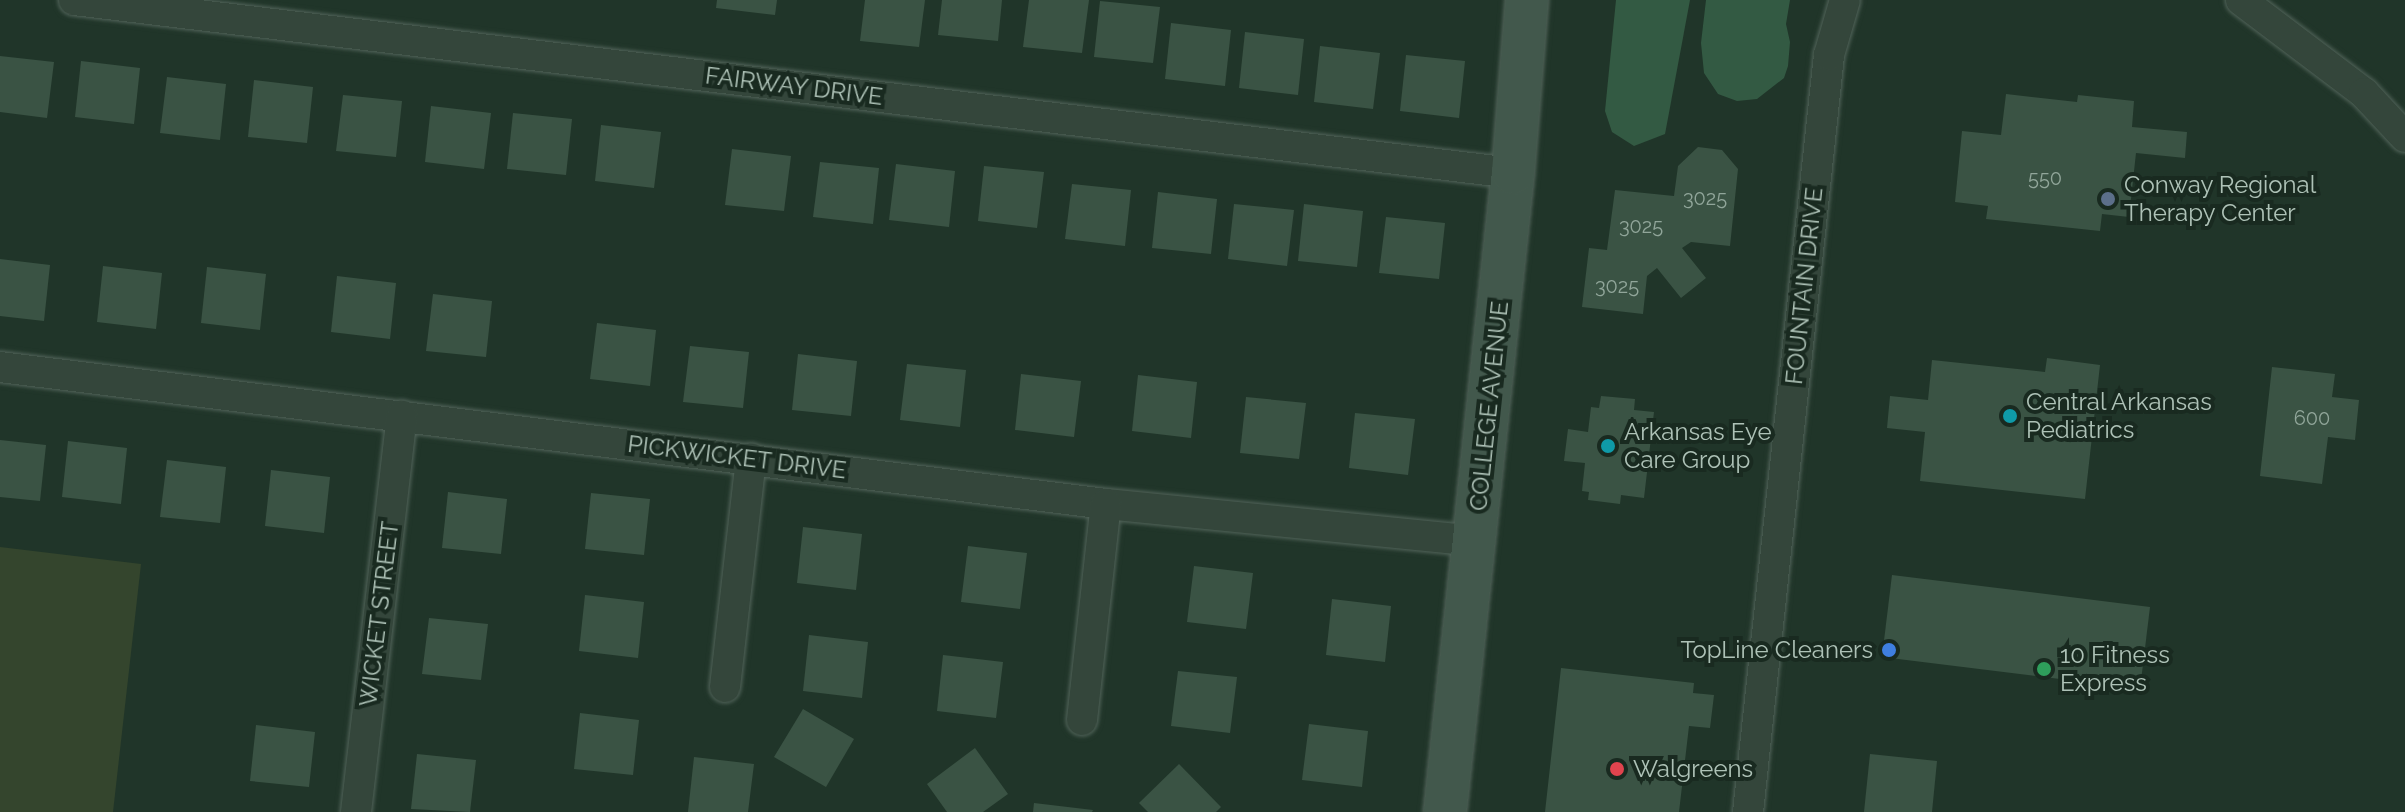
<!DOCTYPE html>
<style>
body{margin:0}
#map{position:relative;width:2405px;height:812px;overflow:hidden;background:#203529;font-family:Raleway,sans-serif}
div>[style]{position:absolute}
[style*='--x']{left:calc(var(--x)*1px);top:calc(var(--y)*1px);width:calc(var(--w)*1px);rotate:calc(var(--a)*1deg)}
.green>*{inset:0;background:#34452d}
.water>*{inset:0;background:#335a43}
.building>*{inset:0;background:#3a5344}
.roads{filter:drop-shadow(0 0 2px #516359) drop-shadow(0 0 2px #516359)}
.street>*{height:30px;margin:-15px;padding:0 15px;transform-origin:15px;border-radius:15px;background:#34463b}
.secondary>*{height:42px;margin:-21px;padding:0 21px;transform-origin:21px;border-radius:21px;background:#42584c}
.dots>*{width:22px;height:22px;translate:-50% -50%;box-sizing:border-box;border:4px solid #192a20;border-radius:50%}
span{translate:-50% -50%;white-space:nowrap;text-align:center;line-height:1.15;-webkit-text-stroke:8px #192a20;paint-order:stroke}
.number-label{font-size:20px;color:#91a69a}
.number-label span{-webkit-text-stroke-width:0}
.street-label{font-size:24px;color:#aec2b7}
.poi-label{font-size:24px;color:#aec2b7}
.left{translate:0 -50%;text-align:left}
.right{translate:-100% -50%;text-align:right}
</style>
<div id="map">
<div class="green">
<i style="clip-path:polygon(0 547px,141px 564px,113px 812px,0 812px)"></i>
</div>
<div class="water">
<i style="clip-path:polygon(1616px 0,1690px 0,1665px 134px,1634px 146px,1612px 132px,1605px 111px)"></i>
<i style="clip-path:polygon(1706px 0,1790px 0,1786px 24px,1790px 42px,1788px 66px,1784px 78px,1757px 99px,1737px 101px,1718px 94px,1704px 73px,1701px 43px)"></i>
</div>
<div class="building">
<i style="clip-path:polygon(717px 0,777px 0,775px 15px,716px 8px)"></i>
<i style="clip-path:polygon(865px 0,925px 0,919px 47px,860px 41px)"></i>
<i style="clip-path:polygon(942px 0,1002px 0,998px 41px,938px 35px)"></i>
<i style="clip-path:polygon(1029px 0,1089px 0,1082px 53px,1023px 47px)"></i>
<i style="clip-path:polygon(1100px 1px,1160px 7px,1153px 63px,1094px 57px)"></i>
<i style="clip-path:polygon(1171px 23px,1231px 30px,1225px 86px,1165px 79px)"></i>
<i style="clip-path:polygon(1245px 32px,1304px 39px,1298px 95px,1239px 88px)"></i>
<i style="clip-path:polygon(1320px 46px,1380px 53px,1373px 109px,1314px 102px)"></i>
<i style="clip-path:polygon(1406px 55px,1465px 61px,1459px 118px,1400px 111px)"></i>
<i style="clip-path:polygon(0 56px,54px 62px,47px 118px,0 112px)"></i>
<i style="clip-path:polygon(81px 61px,140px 68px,134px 124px,75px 117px)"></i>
<i style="clip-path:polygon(167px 77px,226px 84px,220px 140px,160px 133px)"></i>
<i style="clip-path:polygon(254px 80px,313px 87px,307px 143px,248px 137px)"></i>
<i style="clip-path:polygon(2006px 94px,2077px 102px,2078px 95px,2134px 101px,2132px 127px,2187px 132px,2185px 158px,2136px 153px,2129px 217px,2102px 214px,2100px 231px,1986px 219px,1988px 206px,1955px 202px,1962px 131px,2001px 135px)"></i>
<i style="clip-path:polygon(343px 95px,402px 101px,396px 157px,336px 151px)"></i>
<i style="clip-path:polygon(431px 106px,491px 113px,484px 169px,425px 162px)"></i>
<i style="clip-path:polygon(513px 113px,572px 119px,566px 175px,507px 169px)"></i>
<i style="clip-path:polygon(601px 125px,661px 132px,654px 188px,595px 181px)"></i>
<i style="clip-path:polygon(1698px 147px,1722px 150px,1738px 169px,1730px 246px,1691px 242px,1682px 248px,1706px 278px,1681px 298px,1657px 268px,1647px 276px,1643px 314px,1582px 307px,1589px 248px,1607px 250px,1615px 190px,1674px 196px,1678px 166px)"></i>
<i style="clip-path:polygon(732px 149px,791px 156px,784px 211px,725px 205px)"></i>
<i style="clip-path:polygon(820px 162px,879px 168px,873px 224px,813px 217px)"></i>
<i style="clip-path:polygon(896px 164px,955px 171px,949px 227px,889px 220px)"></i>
<i style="clip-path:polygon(984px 166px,1044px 172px,1037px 228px,978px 221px)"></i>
<i style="clip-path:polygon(1072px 184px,1131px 190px,1125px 246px,1065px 239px)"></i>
<i style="clip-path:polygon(1158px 192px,1217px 199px,1211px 254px,1152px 248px)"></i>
<i style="clip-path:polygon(1234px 204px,1294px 210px,1287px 266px,1228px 259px)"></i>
<i style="clip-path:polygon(1304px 204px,1363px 211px,1357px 267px,1298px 261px)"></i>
<i style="clip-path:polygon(1386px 217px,1445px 223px,1439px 279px,1379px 273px)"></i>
<i style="clip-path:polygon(0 259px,50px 265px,44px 321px,0 316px)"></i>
<i style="clip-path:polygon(103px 266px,162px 273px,156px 329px,97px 322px)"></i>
<i style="clip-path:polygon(207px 267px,266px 274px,260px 330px,201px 323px)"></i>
<i style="clip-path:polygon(337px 276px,396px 283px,390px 339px,331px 332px)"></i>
<i style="clip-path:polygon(433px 294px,492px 301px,486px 357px,426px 351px)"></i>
<i style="clip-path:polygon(597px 323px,656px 330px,650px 386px,590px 379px)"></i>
<i style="clip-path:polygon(690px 346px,749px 352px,743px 408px,683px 402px)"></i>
<i style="clip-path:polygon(798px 354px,857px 361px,851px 416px,792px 410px)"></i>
<i style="clip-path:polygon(2047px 358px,2100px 365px,2085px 499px,1920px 481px,1925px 432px,1887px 428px,1890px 396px,1928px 400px,1932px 360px,2045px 372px)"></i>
<i style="clip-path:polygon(907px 364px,966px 370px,960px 427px,900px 420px)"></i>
<i style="clip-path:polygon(2272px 367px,2335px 374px,2332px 397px,2359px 400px,2355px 440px,2328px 437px,2322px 484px,2260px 476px)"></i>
<i style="clip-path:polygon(1021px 374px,1081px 381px,1074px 437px,1015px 430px)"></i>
<i style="clip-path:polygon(1138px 375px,1197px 382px,1191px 438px,1132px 431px)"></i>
<i style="clip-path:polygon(1601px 396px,1635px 399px,1634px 410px,1654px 412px,1644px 498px,1621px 495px,1620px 504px,1588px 500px,1589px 492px,1582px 491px,1585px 463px,1564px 461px,1568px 429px,1588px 432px,1591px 407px,1599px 408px)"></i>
<i style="clip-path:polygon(1246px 397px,1306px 403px,1299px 459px,1240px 453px)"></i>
<i style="clip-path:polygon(1355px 413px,1415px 419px,1408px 475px,1349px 468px)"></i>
<i style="clip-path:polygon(0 440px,46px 445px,40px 501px,0 497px)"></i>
<i style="clip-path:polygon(68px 441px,127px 448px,121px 504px,62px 497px)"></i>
<i style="clip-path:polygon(167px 460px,226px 467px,220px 523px,160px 517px)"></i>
<i style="clip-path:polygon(271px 470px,330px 477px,324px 533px,265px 526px)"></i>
<i style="clip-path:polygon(448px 492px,507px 499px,501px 554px,442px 548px)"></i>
<i style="clip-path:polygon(591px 493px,650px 499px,644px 555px,585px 549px)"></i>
<i style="clip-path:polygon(803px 527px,862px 534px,856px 590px,797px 583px)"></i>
<i style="clip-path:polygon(968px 546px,1027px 553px,1020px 609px,961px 602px)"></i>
<i style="clip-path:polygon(1194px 566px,1253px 573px,1246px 629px,1187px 622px)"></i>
<i style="clip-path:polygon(1892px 575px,2150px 607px,2140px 689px,1882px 657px)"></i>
<i style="clip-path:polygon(585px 595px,644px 602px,638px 658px,579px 651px)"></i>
<i style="clip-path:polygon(1332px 599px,1391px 606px,1385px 662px,1326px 655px)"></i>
<i style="clip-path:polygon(429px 618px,488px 624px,481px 680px,422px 674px)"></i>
<i style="clip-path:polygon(809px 635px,868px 642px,862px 698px,803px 691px)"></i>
<i style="clip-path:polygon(943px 655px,1003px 662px,996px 718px,937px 711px)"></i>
<i style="clip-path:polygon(1561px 668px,1694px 683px,1693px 693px,1714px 695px,1710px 728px,1689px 726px,1679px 812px,1545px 812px)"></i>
<i style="clip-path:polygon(1178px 671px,1237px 677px,1230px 733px,1171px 726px)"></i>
<i style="clip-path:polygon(803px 709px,854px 739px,826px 787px,774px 757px)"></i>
<i style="clip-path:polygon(580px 713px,639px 720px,633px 775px,574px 769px)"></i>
<i style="clip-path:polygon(1309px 724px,1368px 731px,1362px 787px,1302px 780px)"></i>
<i style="clip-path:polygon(256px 725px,315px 732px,309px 787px,250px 781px)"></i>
<i style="clip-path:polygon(975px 748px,1008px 794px,983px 812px,947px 812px,927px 784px)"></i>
<i style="clip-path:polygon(417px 754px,476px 760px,470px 812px,411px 809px)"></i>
<i style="clip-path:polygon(1870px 754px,1937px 761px,1932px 812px,1864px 812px)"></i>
<i style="clip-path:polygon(694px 757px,754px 764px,748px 812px,688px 812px)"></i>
<i style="clip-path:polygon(1179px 764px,1221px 807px,1216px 812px,1148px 812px,1139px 803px)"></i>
<i style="clip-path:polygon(1034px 803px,1093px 810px,1092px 812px,1033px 812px)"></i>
</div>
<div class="roads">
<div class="street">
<i style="--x:74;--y:0;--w:1449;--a:6.86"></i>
<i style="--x:2241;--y:0;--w:154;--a:37.1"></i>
<i style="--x:2364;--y:93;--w:60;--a:47"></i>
<i style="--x:0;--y:367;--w:1114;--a:7.06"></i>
<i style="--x:1106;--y:504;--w:370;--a:5.7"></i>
<i style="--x:725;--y:687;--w:230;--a:-83.5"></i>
<i style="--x:1082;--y:720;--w:217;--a:-83.7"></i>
<i style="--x:356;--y:812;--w:399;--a:-83.4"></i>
<i style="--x:1748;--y:812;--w:761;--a:-83.89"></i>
<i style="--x:1829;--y:55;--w:57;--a:-73.8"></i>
</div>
<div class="secondary">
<i style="--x:1445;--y:812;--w:643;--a:-83.93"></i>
<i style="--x:1513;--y:173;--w:174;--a:-85.4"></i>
</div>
</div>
<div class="dots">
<i style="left:2108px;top:199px;background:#5c6f8a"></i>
<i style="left:2010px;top:416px;background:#0f9aa8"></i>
<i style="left:1608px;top:446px;background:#0f9aa8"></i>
<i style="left:1889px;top:650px;background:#3f7fe0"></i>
<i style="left:2044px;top:669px;background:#2e9e5b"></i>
<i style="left:1617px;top:769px;background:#e0444e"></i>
</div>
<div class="number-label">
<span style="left:2045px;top:178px">550</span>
<span style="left:1705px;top:198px">3025</span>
<span style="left:1641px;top:226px">3025</span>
<span style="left:1617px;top:286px">3025</span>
<span style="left:2312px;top:418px">600</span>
</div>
<div class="street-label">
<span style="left:794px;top:86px;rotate:7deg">FAIRWAY DRIVE</span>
<span style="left:1804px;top:286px;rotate:-84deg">FOUNTAIN DRIVE</span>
<span style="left:1489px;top:406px;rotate:-84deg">COLLEGE AVENUE</span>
<span style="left:737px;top:457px;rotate:7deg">PICKWICKET DRIVE</span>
<span style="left:379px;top:614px;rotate:-83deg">WICKET STREET</span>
</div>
<div class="poi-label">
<span class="left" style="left:2124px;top:199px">Conway Regional<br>Therapy Center</span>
<span class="left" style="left:2026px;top:416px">Central Arkansas<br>Pediatrics</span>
<span class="left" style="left:1624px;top:446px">Arkansas Eye<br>Care Group</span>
<span class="right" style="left:1873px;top:650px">TopLine Cleaners</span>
<span class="left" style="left:2060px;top:669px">10 Fitness<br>Express</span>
<span class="left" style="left:1633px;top:769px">Walgreens</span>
</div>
</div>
